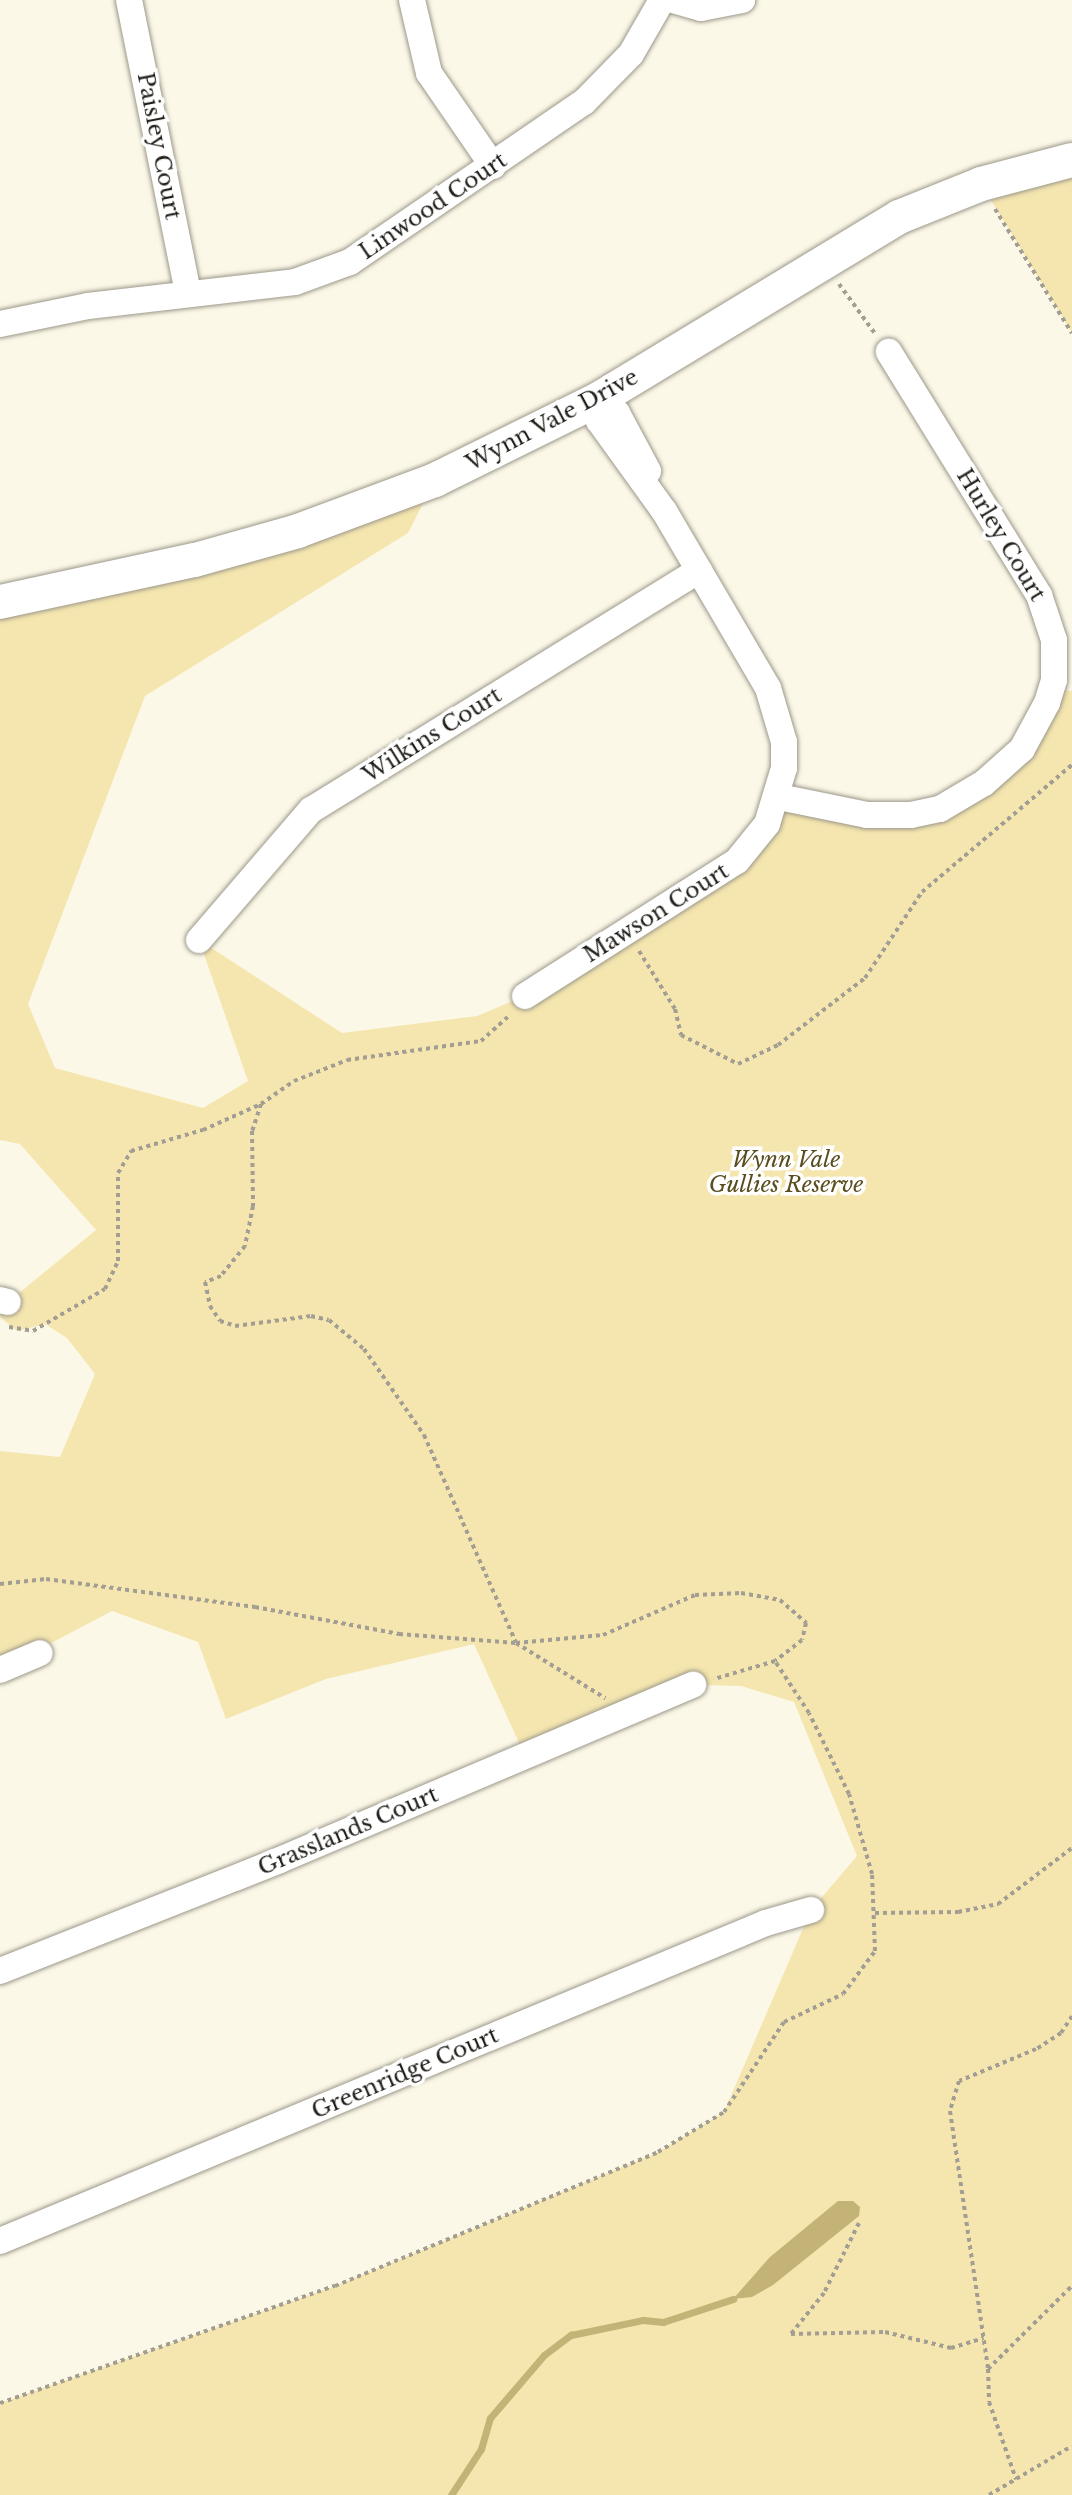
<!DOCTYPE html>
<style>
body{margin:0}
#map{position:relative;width:1072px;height:2495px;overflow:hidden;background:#fcf8e8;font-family:"Libre Baskerville",serif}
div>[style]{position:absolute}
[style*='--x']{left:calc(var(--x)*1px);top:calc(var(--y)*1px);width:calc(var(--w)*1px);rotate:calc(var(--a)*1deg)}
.green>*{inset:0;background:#f5e6af}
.water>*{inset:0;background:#c4b376}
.stream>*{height:7px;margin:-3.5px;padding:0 3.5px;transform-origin:3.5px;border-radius:3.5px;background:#c4b376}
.path>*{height:4px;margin-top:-2px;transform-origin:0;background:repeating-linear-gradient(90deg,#a29e93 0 4px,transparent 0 8px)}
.roads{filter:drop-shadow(0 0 2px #9c988a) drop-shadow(0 0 2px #9c988a)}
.minor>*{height:26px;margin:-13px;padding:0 13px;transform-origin:13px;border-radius:13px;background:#fff}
.major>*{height:34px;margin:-17px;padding:0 17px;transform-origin:17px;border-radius:17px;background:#fff}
span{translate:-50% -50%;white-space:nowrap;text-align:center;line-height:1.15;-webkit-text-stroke:7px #fff;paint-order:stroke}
.street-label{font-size:22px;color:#201e19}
.park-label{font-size:22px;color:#5a4d1e;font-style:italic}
</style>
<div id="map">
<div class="green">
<i style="clip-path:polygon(1072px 160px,1072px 333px,981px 184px)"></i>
<i style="clip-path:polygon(435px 480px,408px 533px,145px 696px,28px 1004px,55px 1068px,203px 1108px,248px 1081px,199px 940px,342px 1033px,477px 1016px,525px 996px,711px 880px,779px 797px,911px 815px,984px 783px,1051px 689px,1072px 691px,1072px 2495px,0 2495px,0 2403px,335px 2286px,658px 2152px,724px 2112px,811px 1910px,857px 1856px,794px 1702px,741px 1686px,693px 1685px,526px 1758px,474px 1644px,326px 1679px,226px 1719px,198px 1642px,112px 1611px,0 1670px,0 1451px,60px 1457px,95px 1374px,67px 1338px,45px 1324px,17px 1331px,0 1317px,8px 1302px,96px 1230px,20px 1144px,0 1140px,0 602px)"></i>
</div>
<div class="water">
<i style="clip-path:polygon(838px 2201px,853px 2201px,860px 2207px,859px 2216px,773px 2285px,752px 2297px,733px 2299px,770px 2257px)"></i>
</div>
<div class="stream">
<i style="--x:451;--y:2495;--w:55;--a:-56.9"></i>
<i style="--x:481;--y:2449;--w:32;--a:-74"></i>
<i style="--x:490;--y:2418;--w:83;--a:-49.4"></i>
<i style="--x:544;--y:2355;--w:34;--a:-37"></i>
<i style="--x:571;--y:2335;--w:74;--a:-11.8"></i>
<i style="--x:643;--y:2320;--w:20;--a:6"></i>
<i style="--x:663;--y:2322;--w:74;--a:-18.2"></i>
</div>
<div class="path">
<i style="--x:995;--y:209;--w:146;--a:58.2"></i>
<i style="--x:839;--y:284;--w:63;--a:54"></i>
<i style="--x:639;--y:951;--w:68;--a:58.2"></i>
<i style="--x:675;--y:1009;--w:27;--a:77"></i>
<i style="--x:681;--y:1035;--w:64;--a:27"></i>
<i style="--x:738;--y:1064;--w:44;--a:-25.4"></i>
<i style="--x:778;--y:1045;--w:110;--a:-37.6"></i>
<i style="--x:865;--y:978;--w:103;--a:-56.5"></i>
<i style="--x:922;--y:892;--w:197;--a:-40.3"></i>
<i style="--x:261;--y:1104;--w:40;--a:-34.9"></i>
<i style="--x:294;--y:1081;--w:57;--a:-21.6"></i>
<i style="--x:347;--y:1060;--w:135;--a:-8.1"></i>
<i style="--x:481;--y:1041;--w:40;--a:-42"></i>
<i style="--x:9;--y:1327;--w:24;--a:9"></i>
<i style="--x:33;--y:1331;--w:83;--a:-30.3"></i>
<i style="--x:105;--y:1289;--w:31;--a:-65"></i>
<i style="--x:118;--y:1261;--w:88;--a:-90"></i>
<i style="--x:118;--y:1173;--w:26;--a:-59"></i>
<i style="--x:131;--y:1151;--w:75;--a:-16.3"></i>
<i style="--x:203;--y:1130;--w:64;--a:-24.1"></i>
<i style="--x:261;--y:1104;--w:28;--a:108"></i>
<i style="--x:252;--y:1131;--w:75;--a:89.2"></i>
<i style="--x:253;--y:1206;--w:41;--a:101.3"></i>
<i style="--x:245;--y:1246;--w:38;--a:129"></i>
<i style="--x:221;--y:1276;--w:17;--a:159"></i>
<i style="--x:205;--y:1282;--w:25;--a:78"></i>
<i style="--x:210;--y:1306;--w:18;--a:56"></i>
<i style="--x:220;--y:1321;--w:16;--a:18"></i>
<i style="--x:235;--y:1326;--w:77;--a:-7.5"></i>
<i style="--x:311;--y:1316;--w:18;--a:13"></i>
<i style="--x:329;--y:1320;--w:45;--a:39.6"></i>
<i style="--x:364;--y:1349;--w:105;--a:55.1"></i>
<i style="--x:424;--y:1435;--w:227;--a:66.1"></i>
<i style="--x:516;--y:1643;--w:87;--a:-5.3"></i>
<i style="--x:603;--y:1635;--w:100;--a:-23.5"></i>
<i style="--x:695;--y:1595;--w:46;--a:-2.5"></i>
<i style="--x:741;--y:1593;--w:40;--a:10"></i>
<i style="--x:780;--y:1600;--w:35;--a:41"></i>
<i style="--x:806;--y:1623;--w:17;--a:103"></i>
<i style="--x:802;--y:1640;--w:34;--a:142"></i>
<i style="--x:0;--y:1584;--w:46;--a:-6.2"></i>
<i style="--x:46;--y:1579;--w:211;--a:7.6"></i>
<i style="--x:255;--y:1607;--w:147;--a:10.6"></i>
<i style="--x:399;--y:1634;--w:117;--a:4.4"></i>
<i style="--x:516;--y:1643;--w:105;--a:31.7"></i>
<i style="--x:875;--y:1913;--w:83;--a:-0.7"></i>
<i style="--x:958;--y:1912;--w:41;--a:-11.3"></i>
<i style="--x:998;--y:1904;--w:93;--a:-37.1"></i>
<i style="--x:1072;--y:2016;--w:20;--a:123"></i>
<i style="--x:1061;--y:2033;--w:30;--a:147"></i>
<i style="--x:1036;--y:2049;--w:83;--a:157.4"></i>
<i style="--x:959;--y:2081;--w:31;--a:107"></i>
<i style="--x:950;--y:2111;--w:261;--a:81.6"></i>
<i style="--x:988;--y:2369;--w:118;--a:-44.7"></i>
<i style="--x:859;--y:2223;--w:78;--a:116.6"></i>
<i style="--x:824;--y:2293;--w:53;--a:128.8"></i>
<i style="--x:791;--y:2334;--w:94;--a:-1.2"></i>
<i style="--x:885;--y:2332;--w:68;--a:13.6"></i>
<i style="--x:951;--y:2348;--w:34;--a:-17"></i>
<i style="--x:988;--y:2369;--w:33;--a:88"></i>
<i style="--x:989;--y:2402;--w:82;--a:70.7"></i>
<i style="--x:0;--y:2403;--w:355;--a:-19.3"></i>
<i style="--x:335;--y:2286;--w:350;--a:-22.5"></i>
<i style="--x:658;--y:2152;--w:77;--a:-31.2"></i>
<i style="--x:724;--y:2112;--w:108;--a:-56.3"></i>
<i style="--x:784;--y:2022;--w:65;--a:-25.4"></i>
<i style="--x:843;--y:1994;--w:54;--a:-53.3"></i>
<i style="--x:875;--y:1951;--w:77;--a:-92.2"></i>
<i style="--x:872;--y:1874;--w:83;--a:-106"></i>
<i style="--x:849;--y:1794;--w:90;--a:-116.3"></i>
<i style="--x:809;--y:1713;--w:62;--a:-123.2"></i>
<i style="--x:775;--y:1661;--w:64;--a:163.6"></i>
<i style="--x:989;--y:2495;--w:96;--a:-30.6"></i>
</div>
<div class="roads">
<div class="minor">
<i style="--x:129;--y:0;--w:299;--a:78.6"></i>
<i style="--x:412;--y:0;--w:75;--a:76.9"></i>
<i style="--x:429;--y:73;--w:113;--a:55.5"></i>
<i style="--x:673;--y:0;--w:29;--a:16"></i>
<i style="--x:701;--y:8;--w:42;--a:-11"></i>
<i style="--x:0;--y:324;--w:90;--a:-11.6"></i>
<i style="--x:88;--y:306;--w:208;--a:-6.6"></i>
<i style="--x:295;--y:282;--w:59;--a:-20"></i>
<i style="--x:350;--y:262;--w:283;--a:-34.4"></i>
<i style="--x:584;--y:102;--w:67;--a:-45.6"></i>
<i style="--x:631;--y:54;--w:62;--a:-60.1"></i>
<i style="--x:597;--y:400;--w:24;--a:33"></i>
<i style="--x:617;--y:413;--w:66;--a:61.9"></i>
<i style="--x:779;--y:797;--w:90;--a:11.6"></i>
<i style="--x:867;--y:815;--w:44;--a:0"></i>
<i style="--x:911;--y:815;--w:30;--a:-12"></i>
<i style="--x:940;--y:809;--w:51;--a:-30.6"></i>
<i style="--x:984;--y:783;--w:51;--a:-41.8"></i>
<i style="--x:1022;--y:749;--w:52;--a:-61.5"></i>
<i style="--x:1047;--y:703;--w:24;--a:-73"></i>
<i style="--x:1054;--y:680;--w:40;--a:-90"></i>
<i style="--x:1054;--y:640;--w:47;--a:-108.4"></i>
<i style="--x:1039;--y:595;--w:286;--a:-121.7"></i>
<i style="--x:199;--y:940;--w:172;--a:-49.3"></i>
<i style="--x:311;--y:810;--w:456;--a:-31.7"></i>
<i style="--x:525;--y:996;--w:251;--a:-32.5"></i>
<i style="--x:737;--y:861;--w:48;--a:-51"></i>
<i style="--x:767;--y:824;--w:59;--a:-73.1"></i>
<i style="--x:784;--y:768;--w:26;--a:-90"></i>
<i style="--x:784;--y:742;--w:56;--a:-106.5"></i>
<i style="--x:768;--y:688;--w:205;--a:-120.4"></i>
<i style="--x:664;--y:511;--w:111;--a:-125.8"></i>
<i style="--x:599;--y:421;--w:21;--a:-95"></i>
<i style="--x:0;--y:1300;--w:8;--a:14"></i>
<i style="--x:0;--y:1670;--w:43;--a:-23"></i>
<i style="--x:0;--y:1971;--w:301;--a:-21.6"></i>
<i style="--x:280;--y:1860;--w:449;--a:-23"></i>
<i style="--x:0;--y:2241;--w:829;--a:-22.55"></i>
<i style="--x:766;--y:1923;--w:47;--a:-16.1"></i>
</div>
<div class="major">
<i style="--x:0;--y:602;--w:199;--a:-12.2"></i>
<i style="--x:195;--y:560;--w:107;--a:-15.7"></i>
<i style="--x:298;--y:531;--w:146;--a:-20.4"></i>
<i style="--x:435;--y:480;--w:181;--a:-26.3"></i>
<i style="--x:597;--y:400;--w:353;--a:-31.2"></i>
<i style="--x:899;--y:217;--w:88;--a:-21.9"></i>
<i style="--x:981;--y:184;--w:94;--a:-14.8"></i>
</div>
</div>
<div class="street-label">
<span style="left:159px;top:146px;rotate:79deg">Paisley Court</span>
<span style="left:433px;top:206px;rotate:-34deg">Linwood Court</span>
<span style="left:552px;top:420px;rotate:-28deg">Wynn Vale Drive</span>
<span style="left:1001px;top:535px;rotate:59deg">Hurley Court</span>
<span style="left:432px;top:735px;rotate:-32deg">Wilkins Court</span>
<span style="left:656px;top:913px;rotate:-32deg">Mawson Court</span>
<span style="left:348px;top:1831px;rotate:-23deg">Grasslands Court</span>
<span style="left:405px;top:2073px;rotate:-23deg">Greenridge Court</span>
</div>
<div class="park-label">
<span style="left:786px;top:1172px">Wynn Vale<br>Gullies Reserve</span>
</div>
</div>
